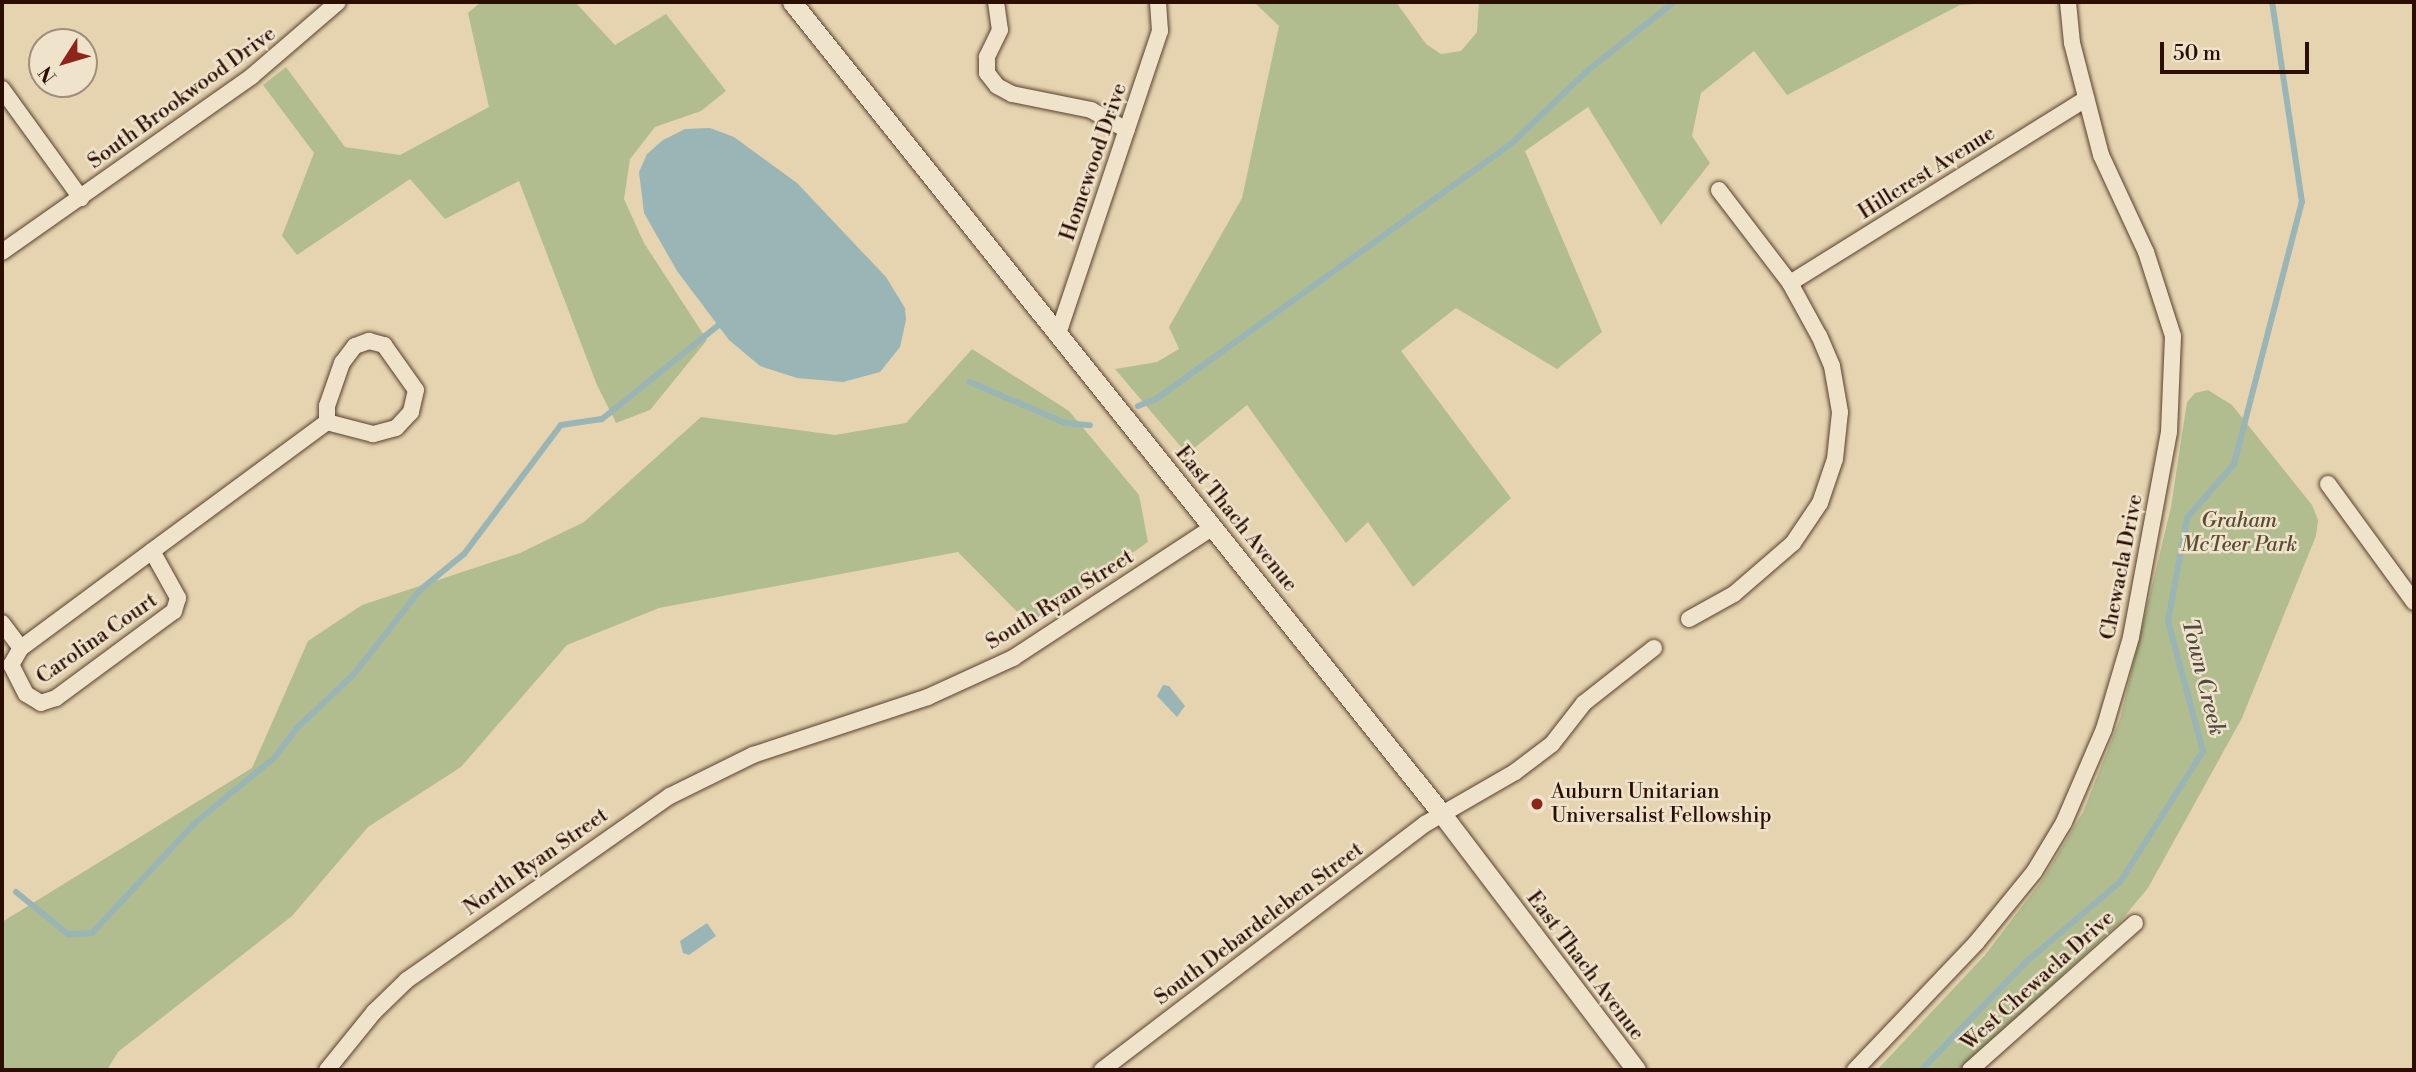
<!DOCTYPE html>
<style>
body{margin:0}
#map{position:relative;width:2416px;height:1072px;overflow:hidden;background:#e6d4b1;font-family:"Libre Bodoni",serif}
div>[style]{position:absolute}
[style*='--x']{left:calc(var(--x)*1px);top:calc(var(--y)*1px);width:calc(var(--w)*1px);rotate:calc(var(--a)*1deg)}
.green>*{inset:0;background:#b1bd8f}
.water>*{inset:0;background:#9ab5b6}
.stream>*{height:6px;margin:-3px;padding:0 3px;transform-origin:3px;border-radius:3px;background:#9ab5b6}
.roads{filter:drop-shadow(0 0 2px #5a402c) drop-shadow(0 0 2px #5a402c)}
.minor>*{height:16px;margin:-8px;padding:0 8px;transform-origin:8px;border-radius:8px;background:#efe3cc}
.tertiary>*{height:19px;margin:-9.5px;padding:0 9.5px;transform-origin:9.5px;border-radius:9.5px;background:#efe3cc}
.dots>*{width:19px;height:19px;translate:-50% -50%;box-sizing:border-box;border:4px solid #efe3cc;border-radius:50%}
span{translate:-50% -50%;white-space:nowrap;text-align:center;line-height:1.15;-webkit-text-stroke:5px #efe3cc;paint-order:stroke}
.street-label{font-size:21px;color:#2b0e00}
.park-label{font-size:21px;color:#5a4b32;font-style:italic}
.poi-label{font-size:21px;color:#2b0e00}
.left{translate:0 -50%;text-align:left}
.water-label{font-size:23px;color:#524840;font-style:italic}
.frame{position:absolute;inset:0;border:4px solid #2b0e00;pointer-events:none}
.north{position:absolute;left:28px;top:28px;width:70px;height:70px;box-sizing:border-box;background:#efe3cc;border:2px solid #a18e7a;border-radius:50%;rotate:233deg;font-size:19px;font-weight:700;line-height:28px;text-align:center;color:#2b0e00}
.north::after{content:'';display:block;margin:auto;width:24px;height:32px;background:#8f2418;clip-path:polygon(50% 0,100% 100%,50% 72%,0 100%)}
.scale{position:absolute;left:2160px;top:42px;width:149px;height:32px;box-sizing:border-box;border:4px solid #2b0e00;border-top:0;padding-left:9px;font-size:21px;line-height:24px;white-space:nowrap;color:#2b0e00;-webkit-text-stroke:5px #efe3cc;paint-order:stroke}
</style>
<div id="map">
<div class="green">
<i style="clip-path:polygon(481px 2px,575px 2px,615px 45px,666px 14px,726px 91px,701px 111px,655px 127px,630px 159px,624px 199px,644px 243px,707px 340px,650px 410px,616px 423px,597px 385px,519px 181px,445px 219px,410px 179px,297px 255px,282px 236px,314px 153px,263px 85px,286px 67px,345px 147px,400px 155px,489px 107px,468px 13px)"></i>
<i style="clip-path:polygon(1254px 2px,1396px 2px,1426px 44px,1441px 54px,1461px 51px,1477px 32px,1479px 2px,2002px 2px,1960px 5px,1787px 95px,1754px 51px,1701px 93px,1692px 136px,1710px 163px,1661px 225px,1588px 107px,1525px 151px,1602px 332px,1557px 369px,1456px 308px,1401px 351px,1511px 498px,1413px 587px,1368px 522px,1346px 543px,1247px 405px,1187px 454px,1115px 369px,1157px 362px,1179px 349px,1169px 327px,1242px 198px,1279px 26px)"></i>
<i style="clip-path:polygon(972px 349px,1069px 411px,1139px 495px,1148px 542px,1030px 625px,958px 552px,659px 608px,567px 645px,461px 767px,368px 827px,292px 916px,118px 1052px,107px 1070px,2px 1070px,2px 922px,252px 768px,308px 641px,362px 605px,520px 553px,584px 522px,701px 417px,835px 435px,906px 423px)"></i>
<i style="clip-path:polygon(2208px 390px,2232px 405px,2312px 505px,2318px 520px,2316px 536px,2242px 718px,2148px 888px,2119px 923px,1960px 1070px,1877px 1070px,1985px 955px,2043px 879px,2083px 812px,2120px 719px,2171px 507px,2187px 402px,2195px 393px)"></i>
</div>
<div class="water">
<i style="clip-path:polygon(710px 128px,734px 137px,797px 183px,886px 277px,905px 308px,906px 320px,900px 347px,880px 372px,843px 382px,797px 378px,760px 366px,729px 340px,677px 271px,644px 213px,639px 172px,647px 154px,663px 140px,685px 129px)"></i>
<i style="clip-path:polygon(1163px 685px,1169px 686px,1185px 706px,1177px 717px,1157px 696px)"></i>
<i style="clip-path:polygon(707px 923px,716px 936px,689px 955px,683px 953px,680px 941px)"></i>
</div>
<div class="stream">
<i style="--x:970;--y:382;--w:103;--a:23.3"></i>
<i style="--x:1065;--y:423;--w:25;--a:5"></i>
<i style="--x:1138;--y:406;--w:19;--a:-21"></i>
<i style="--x:1156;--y:399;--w:438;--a:-35.7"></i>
<i style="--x:1512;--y:143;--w:105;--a:-43.8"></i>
<i style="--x:1588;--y:70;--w:110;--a:-38.3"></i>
<i style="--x:16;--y:892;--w:67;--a:38.9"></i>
<i style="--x:68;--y:934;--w:24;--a:-2"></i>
<i style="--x:92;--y:933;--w:152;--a:-46.9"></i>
<i style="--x:196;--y:822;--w:102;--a:-39.4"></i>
<i style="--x:275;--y:757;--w:38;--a:-53"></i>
<i style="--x:298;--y:727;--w:77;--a:-43.4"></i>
<i style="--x:354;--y:674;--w:107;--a:-51.8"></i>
<i style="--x:420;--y:590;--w:57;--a:-39.3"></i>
<i style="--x:464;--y:554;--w:161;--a:-53.1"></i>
<i style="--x:561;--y:425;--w:41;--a:-8.3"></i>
<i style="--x:602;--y:419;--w:154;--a:-38.9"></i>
<i style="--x:1921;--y:1070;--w:151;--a:-45.8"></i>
<i style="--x:2026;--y:962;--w:123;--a:-40.4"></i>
<i style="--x:2120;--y:882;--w:155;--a:-57.6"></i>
<i style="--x:2203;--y:751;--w:135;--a:-105.1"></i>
<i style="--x:2168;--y:621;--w:105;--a:-79.5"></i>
<i style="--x:2187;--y:518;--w:72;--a:-49"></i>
<i style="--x:2234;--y:464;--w:271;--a:-75.5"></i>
<i style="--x:2302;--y:202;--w:202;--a:-98.5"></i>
</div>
<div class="roads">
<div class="minor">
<i style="--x:996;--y:2;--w:28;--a:82"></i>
<i style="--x:1000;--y:30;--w:30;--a:116"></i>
<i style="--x:987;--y:57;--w:16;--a:90"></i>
<i style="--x:987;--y:73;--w:16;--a:52"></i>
<i style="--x:997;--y:86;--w:17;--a:28"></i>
<i style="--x:1012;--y:94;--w:81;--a:11.4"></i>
<i style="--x:1091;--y:110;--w:41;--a:29.1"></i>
<i style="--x:2;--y:89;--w:135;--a:54.1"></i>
<i style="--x:2;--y:252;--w:306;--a:-35.1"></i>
<i style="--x:252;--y:76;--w:113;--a:-40.7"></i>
<i style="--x:1790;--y:283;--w:349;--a:-31.9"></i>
<i style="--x:1058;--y:334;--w:320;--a:-71.4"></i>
<i style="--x:1160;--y:31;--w:29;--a:-94"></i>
<i style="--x:2328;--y:484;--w:146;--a:53.9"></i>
<i style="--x:152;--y:551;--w:54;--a:61"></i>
<i style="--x:178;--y:598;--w:14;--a:107"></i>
<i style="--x:174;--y:611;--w:147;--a:143.6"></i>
<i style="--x:56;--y:698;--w:16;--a:162"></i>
<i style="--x:41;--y:703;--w:17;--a:-149"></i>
<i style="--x:26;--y:694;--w:33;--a:-117"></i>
<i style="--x:11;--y:665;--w:20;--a:-60"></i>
<i style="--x:21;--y:648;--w:163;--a:-36.5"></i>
<i style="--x:152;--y:551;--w:217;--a:-36.4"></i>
<i style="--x:327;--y:422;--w:16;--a:-90"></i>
<i style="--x:327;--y:406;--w:46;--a:-70.8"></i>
<i style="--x:342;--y:363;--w:21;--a:-53"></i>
<i style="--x:355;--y:346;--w:15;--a:-20"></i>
<i style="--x:369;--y:341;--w:16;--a:15"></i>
<i style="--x:384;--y:345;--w:55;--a:54.6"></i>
<i style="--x:416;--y:390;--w:23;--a:103"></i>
<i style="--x:411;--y:412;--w:22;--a:133"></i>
<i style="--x:396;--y:428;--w:24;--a:165"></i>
<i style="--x:373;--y:434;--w:48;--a:-165.4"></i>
<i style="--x:1689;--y:619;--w:51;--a:-29.1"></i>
<i style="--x:1734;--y:594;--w:78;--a:-40.8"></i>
<i style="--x:1793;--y:543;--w:48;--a:-56"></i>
<i style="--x:1820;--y:503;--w:46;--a:-71.2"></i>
<i style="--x:1835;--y:459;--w:47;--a:-83.9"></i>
<i style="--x:1840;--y:412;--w:47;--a:-99.9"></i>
<i style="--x:1832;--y:366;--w:33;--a:-113"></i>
<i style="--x:1819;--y:336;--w:60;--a:-118.7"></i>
<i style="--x:1790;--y:283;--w:117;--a:-127.4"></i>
<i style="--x:2;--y:623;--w:31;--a:53"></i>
<i style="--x:327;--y:1070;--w:75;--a:-51"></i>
<i style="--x:374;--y:1012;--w:46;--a:-44.1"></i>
<i style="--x:407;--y:980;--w:321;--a:-35"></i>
<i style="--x:670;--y:796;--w:93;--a:-26.3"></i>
<i style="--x:753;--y:755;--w:184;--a:-18.3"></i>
<i style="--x:928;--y:697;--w:94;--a:-24.6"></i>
<i style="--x:1013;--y:658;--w:239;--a:-33.2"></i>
<i style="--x:1102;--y:1070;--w:406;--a:-37.3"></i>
<i style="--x:1425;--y:824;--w:104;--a:-30"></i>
<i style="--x:1515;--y:772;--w:46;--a:-37.1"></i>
<i style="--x:1552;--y:744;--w:52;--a:-52"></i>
<i style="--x:1584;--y:703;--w:89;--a:-38.2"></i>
<i style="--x:1855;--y:1070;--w:175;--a:-46.4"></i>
<i style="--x:1976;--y:943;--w:92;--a:-50.8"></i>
<i style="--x:2034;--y:872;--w:58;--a:-59"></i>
<i style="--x:2064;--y:822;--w:101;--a:-66.7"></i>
<i style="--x:2104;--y:729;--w:96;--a:-73.6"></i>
<i style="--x:2131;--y:637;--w:208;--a:-79.5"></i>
<i style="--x:2169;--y:432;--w:96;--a:-87.6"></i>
<i style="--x:2173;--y:336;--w:88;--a:-107.8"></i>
<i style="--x:2146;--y:252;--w:107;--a:-114.9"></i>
<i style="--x:2101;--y:155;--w:116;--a:-104.5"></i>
<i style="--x:2072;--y:43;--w:41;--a:-95.6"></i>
<i style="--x:1970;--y:1070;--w:221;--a:-41.7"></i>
</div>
<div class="tertiary">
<i style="--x:792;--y:2;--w:1040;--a:51.32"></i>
<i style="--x:1442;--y:814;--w:321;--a:52.8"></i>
</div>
</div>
<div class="dots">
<i style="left:1537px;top:804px;background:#8f2418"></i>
</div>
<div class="street-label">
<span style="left:182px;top:98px;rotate:-36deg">South Brookwood Drive</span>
<span style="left:1094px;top:162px;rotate:-71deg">Homewood Drive</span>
<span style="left:1927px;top:173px;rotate:-32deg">Hillcrest Avenue</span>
<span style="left:1236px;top:519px;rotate:51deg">East Thach Avenue</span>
<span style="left:2122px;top:567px;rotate:-79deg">Chewacla Drive</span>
<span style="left:1060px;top:600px;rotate:-32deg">South Ryan Street</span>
<span style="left:97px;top:639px;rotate:-35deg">Carolina Court</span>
<span style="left:536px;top:862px;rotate:-35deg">North Ryan Street</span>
<span style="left:1259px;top:924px;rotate:-37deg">South Debardeleben Street</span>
<span style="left:1585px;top:966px;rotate:53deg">East Thach Avenue</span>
<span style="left:2038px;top:981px;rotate:-42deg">West Chewacla Drive</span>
</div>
<div class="park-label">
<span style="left:2239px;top:533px">Graham<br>McTeer Park</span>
</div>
<div class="poi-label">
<span class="left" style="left:1551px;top:804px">Auburn Unitarian<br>Universalist Fellowship</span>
</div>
<div class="water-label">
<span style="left:2203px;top:677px;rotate:76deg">Town Creek</span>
</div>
<div class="frame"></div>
<div class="north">N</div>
<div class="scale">50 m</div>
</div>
